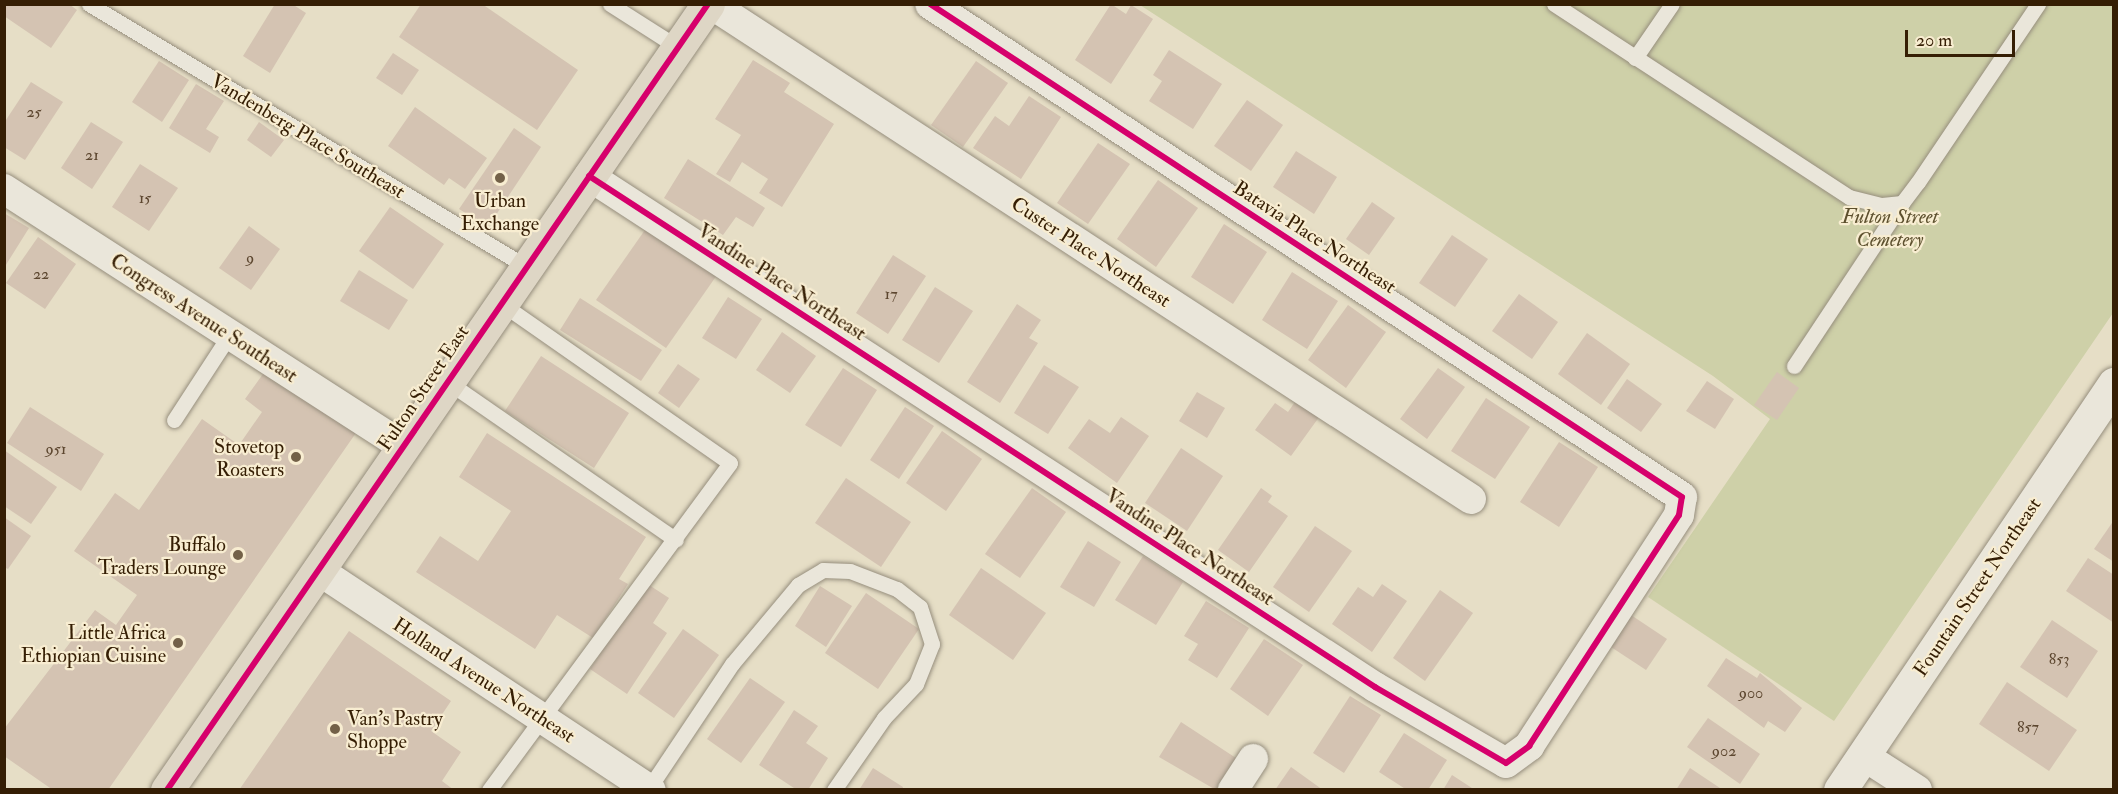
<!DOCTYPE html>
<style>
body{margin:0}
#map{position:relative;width:2118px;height:794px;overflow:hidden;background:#e6dec6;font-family:"IM FELL Double Pica",serif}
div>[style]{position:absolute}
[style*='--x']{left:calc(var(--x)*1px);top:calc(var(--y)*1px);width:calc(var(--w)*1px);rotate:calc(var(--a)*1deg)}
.green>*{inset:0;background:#ced0a8}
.building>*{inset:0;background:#d4c3b2}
.roads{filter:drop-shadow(0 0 2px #968e7d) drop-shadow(0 0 2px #968e7d)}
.service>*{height:15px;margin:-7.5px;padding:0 7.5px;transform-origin:7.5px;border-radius:7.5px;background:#eae6da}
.minor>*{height:30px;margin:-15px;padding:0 15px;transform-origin:15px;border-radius:15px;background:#eae6da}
.tertiary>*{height:33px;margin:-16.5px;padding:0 16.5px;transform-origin:16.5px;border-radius:16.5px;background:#eae6da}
.primary>*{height:33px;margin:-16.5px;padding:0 16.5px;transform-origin:16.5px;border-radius:16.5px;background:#ded6c5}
.cycleway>*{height:6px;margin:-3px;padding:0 3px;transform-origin:3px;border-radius:3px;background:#d6006c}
.dots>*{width:16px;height:16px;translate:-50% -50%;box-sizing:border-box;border:3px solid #f8edd1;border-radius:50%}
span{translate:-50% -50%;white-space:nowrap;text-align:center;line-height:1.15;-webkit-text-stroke:4.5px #f8edd1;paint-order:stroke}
.number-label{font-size:16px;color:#5d4730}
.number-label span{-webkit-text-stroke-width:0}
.street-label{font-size:20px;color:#351e04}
.poi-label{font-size:20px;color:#351e04}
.right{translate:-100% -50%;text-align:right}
.left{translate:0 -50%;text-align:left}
.park-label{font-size:20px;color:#5d502e;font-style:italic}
.frame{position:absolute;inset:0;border:6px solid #351e04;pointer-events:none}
.scale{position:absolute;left:1905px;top:30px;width:110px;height:27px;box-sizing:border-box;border:3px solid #351e04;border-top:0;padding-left:8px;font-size:18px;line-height:21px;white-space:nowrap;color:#351e04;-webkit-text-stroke:4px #f8edd1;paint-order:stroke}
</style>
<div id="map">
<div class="green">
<i style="clip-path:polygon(1140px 5px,2113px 5px,2113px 313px,1834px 721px,1648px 597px,1770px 419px,1713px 376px)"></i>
</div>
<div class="building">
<i style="clip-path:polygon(4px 4px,69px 4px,77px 10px,51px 48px,4px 16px)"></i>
<i style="clip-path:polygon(275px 4px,292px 4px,306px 13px,270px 73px,243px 56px)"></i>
<i style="clip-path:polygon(421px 4px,482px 4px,578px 70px,537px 130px,399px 37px)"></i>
<i style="clip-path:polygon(1111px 4px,1126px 14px,1131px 5px,1153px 19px,1111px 84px,1075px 60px)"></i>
<i style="clip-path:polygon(1169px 50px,1222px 84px,1193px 129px,1149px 101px,1162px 81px,1153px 75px)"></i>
<i style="clip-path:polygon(393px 53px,419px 70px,402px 95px,376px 78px)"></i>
<i style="clip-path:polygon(753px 60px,790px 83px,784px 92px,834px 124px,782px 207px,759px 193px,768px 179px,742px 162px,730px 182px,716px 174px,741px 135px,715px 119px)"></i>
<i style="clip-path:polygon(159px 61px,189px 80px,162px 122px,132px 102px)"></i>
<i style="clip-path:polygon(976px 61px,1008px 83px,963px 147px,931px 125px)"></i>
<i style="clip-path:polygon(31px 82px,63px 102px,25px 160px,4px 147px,4px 123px)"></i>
<i style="clip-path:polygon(196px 84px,224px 101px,206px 129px,219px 137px,210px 153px,169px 128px)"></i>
<i style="clip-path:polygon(1029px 96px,1061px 117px,1021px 179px,973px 148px,995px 116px,1009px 126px)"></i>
<i style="clip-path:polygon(1247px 100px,1283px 125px,1251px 171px,1214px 146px)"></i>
<i style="clip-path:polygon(415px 107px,487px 158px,465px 189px,449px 178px,444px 185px,388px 146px)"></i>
<i style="clip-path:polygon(91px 122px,123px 142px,92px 189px,61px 168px)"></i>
<i style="clip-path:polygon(259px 122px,284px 140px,271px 157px,247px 140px)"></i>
<i style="clip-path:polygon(514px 128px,541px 147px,488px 227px,459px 209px)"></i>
<i style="clip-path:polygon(1098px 143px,1130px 164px,1088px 224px,1057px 203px)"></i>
<i style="clip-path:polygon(1296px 151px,1337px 177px,1314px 214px,1273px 187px)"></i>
<i style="clip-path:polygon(688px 159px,765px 208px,753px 227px,736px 217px,723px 235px,664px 198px)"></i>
<i style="clip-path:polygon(140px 164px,178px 188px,149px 231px,112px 207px)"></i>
<i style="clip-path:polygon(1158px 180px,1198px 208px,1156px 267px,1117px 239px)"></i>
<i style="clip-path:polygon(1372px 202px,1395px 218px,1369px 255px,1346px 239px)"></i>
<i style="clip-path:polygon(390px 207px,444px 244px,413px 289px,359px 251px)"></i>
<i style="clip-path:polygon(4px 213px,29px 228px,4px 268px)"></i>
<i style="clip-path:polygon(1224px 224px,1267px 252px,1233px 304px,1191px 277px)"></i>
<i style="clip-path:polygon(249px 226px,280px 249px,251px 290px,219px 268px)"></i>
<i style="clip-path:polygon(647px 227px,717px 275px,666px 348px,596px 300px)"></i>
<i style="clip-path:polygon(1452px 235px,1488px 259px,1455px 307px,1419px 283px)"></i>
<i style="clip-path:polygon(38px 237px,76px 264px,45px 309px,6px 283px)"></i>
<i style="clip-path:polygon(893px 255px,926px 276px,888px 334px,856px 313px)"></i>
<i style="clip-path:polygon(359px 270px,408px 300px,389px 330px,340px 301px)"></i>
<i style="clip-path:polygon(1292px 272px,1338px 301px,1307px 349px,1262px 320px)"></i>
<i style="clip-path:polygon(935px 287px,973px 311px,939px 363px,902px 340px)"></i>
<i style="clip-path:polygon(1519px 294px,1558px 322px,1532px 359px,1492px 331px)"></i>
<i style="clip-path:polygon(728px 297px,762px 319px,736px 359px,702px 338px)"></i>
<i style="clip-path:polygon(580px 298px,662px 350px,641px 381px,560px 330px)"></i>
<i style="clip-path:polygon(1017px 304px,1041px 320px,1029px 338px,1038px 343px,1000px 403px,967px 382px)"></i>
<i style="clip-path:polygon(1348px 305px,1386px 332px,1346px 388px,1308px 360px)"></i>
<i style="clip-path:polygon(782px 332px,816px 356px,790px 393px,756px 370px)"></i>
<i style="clip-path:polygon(1587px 333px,1630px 364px,1601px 405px,1558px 374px)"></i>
<i style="clip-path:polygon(541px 356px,629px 413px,594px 468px,505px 411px)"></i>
<i style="clip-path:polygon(678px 364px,700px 379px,679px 408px,658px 393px)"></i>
<i style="clip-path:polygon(1044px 365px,1079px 387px,1048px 434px,1014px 413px)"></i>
<i style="clip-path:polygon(268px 367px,358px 430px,108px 790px,53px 790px,4px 756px,4px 729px,95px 610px,116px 625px,137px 595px,74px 551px,115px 493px,139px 510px,202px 419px,239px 445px,262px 412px,245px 399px)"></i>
<i style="clip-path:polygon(843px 368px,877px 390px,841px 447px,805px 425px)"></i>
<i style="clip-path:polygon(1438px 368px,1465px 387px,1427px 439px,1400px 419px)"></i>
<i style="clip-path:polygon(1777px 372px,1799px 388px,1777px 420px,1754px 405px)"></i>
<i style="clip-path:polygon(1627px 379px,1662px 404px,1641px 432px,1607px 408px)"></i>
<i style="clip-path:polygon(1707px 381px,1734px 399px,1715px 429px,1686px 411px)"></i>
<i style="clip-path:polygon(1197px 392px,1225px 408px,1207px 438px,1179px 421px)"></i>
<i style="clip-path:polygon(1299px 396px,1322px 413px,1291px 456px,1255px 430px,1275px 403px,1288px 412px)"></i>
<i style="clip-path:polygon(1486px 398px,1530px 427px,1495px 479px,1451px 451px)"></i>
<i style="clip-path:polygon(30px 407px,104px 454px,81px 491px,7px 443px)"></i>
<i style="clip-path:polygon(905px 407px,934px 426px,899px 479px,870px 460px)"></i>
<i style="clip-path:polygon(1121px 417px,1149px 436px,1117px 483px,1068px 448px,1089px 419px,1110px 433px)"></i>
<i style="clip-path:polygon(942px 431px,982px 459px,946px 511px,906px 483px)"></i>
<i style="clip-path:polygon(487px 433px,646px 537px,619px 579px,628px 584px,593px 638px,557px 615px,535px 649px,416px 572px,440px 536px,478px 561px,511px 511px,459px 477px)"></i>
<i style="clip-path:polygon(1559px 442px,1598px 467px,1559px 527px,1520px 502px)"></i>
<i style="clip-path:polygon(1181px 448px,1223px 476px,1187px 531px,1145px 503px)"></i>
<i style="clip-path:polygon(4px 450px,57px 487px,31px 524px,4px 506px)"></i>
<i style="clip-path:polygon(846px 478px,911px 522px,881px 567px,815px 523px)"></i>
<i style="clip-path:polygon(1032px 488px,1066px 512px,1020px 578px,985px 554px)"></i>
<i style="clip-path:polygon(1261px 488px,1272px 496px,1268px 502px,1288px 516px,1249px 572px,1218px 550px)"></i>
<i style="clip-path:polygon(4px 517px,31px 536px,8px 569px,4px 567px)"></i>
<i style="clip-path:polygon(2114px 520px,2114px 562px,2094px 549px)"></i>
<i style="clip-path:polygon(1315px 526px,1352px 551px,1309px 612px,1273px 587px)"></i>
<i style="clip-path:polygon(1088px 541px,1121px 562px,1094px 607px,1060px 587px)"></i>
<i style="clip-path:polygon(1143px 556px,1183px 582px,1156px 625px,1115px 600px)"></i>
<i style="clip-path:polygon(2088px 558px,2114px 575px,2114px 623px,2066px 591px)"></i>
<i style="clip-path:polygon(981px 568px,1046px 613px,1013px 660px,949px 615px)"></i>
<i style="clip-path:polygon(646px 583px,669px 598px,653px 623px,667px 633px,627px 694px,590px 669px)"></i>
<i style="clip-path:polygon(1382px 584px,1407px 601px,1372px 652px,1332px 624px,1358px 587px,1373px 597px)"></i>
<i style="clip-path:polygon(820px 586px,852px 606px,826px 647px,795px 626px)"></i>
<i style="clip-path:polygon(1440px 590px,1473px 613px,1425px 681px,1393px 658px)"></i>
<i style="clip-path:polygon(866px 593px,919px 629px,878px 689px,825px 653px)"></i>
<i style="clip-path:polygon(1206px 601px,1249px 628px,1217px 678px,1188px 660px,1198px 644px,1184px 636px)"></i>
<i style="clip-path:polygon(1631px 615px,1667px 639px,1646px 670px,1611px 647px)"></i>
<i style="clip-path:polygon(2052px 620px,2098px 651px,2067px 698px,2020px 667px)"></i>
<i style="clip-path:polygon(683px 629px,719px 655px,674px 718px,638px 693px)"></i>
<i style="clip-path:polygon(349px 631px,451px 701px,431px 731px,461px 752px,442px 781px,454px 790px,239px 790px)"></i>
<i style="clip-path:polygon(1264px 639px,1303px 665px,1268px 716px,1230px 689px)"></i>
<i style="clip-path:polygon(1726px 658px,1757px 678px,1760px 673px,1802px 708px,1785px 732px,1768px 721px,1764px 728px,1707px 686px)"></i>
<i style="clip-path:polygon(750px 678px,785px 702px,741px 763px,707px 739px)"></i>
<i style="clip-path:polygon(2007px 682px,2077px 730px,2049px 771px,1979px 724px)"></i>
<i style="clip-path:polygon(1350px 696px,1381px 715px,1344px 773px,1313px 753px)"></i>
<i style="clip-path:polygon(794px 710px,818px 726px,806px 743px,828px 758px,808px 790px,797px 790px,759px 765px)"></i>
<i style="clip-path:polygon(1708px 718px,1760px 754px,1740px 784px,1687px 747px)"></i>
<i style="clip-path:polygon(1181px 722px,1236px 758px,1216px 790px,1159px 757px)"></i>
<i style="clip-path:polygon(1404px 733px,1447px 760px,1428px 790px,1407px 790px,1379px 772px)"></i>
<i style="clip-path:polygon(1291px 767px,1323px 790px,1275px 790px)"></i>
<i style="clip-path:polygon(873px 768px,903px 787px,902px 790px,859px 790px)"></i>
<i style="clip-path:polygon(1690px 768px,1723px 790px,1676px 790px)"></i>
<i style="clip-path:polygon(1452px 775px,1475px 790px,1443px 790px)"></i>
</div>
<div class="roads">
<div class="service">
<i style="--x:89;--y:4;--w:511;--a:30.98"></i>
<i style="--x:610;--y:4;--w:82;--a:32.5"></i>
<i style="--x:1554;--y:4;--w:353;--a:33.2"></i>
<i style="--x:1849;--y:197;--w:34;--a:14"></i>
<i style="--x:1882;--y:205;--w:20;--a:-6"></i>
<i style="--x:1902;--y:203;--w:26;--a:-53"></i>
<i style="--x:1918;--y:182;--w:215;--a:-56"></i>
<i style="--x:1635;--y:58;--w:65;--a:-55.6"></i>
<i style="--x:1794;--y:366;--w:196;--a:-56.5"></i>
<i style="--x:448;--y:382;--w:277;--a:34.7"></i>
<i style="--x:174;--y:420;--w:103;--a:-56.9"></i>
<i style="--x:649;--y:788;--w:149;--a:-56.2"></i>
<i style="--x:732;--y:664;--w:103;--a:-50.1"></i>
<i style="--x:798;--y:585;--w:29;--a:-31"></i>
<i style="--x:823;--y:570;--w:27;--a:2"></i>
<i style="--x:850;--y:571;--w:50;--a:21"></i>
<i style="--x:897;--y:589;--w:29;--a:38"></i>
<i style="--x:920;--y:607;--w:39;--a:72"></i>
<i style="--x:932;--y:644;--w:43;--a:111.8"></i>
<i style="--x:916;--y:684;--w:47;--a:133.3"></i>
<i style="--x:884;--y:718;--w:88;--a:124.8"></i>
<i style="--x:489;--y:790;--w:406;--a:-53.6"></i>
<i style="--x:730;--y:463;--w:279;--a:-145.1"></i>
</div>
<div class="minor">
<i style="--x:711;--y:4;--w:907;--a:33.08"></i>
<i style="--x:589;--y:176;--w:938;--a:33.03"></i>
<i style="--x:1375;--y:687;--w:151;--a:30.1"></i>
<i style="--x:1506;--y:763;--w:29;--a:-36"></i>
<i style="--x:1529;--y:746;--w:275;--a:-57"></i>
<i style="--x:1679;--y:515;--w:18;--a:-81"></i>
<i style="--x:1682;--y:497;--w:899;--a:-146.75"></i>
<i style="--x:4;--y:189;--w:475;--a:32.8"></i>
<i style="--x:318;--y:570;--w:399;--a:33.5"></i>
<i style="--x:1864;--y:756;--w:63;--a:32.7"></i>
<i style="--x:1233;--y:790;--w:37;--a:-57"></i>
</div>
<div class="tertiary">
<i style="--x:1840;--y:790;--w:490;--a:-56"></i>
</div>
<div class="primary">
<i style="--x:167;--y:790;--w:954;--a:-55.46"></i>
</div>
</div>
<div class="cycleway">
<i style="--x:589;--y:176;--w:938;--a:33.03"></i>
<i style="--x:1375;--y:687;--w:151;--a:30.1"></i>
<i style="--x:1506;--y:763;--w:29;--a:-36"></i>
<i style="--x:1529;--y:746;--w:275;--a:-57"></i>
<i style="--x:1679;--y:515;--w:18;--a:-81"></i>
<i style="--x:1682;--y:497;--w:899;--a:-146.75"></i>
<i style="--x:167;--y:790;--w:954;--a:-55.46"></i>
</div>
<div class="dots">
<i style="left:500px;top:178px;background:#736148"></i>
<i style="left:296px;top:457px;background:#736148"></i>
<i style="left:238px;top:555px;background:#736148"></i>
<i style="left:178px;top:643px;background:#736148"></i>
<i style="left:335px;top:729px;background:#736148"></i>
</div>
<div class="number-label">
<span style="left:34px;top:112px">25</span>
<span style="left:92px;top:155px">21</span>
<span style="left:145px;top:198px">15</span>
<span style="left:250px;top:258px">9</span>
<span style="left:41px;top:274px">22</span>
<span style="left:891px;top:294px">17</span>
<span style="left:56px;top:449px">951</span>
<span style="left:2059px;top:659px">853</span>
<span style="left:1751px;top:693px">900</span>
<span style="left:2028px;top:727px">857</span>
<span style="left:1724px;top:751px">902</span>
</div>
<div class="street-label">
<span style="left:308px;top:136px;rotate:31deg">Vandenberg Place Southeast</span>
<span style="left:1315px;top:237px;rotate:33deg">Batavia Place Northeast</span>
<span style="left:1091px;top:252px;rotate:33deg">Custer Place Northeast</span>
<span style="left:782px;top:282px;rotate:33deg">Vandine Place Northeast</span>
<span style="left:204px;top:318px;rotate:33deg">Congress Avenue Southeast</span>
<span style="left:423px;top:388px;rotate:-56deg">Fulton Street East</span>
<span style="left:1190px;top:547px;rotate:33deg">Vandine Place Northeast</span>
<span style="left:1977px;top:587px;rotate:-56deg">Fountain Street Northeast</span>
<span style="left:484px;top:680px;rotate:33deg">Holland Avenue Northeast</span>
</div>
<div class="poi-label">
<span style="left:500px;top:212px">Urban<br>Exchange</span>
<span class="right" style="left:284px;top:458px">Stovetop<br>Roasters</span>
<span class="right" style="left:226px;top:556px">Buffalo<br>Traders Lounge</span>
<span class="right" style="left:166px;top:644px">Little Africa<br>Ethiopian Cuisine</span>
<span class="left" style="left:347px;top:730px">Van's Pastry<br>Shoppe</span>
</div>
<div class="park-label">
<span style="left:1890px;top:228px">Fulton Street<br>Cemetery</span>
</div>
<div class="frame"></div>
<div class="scale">20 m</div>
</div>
